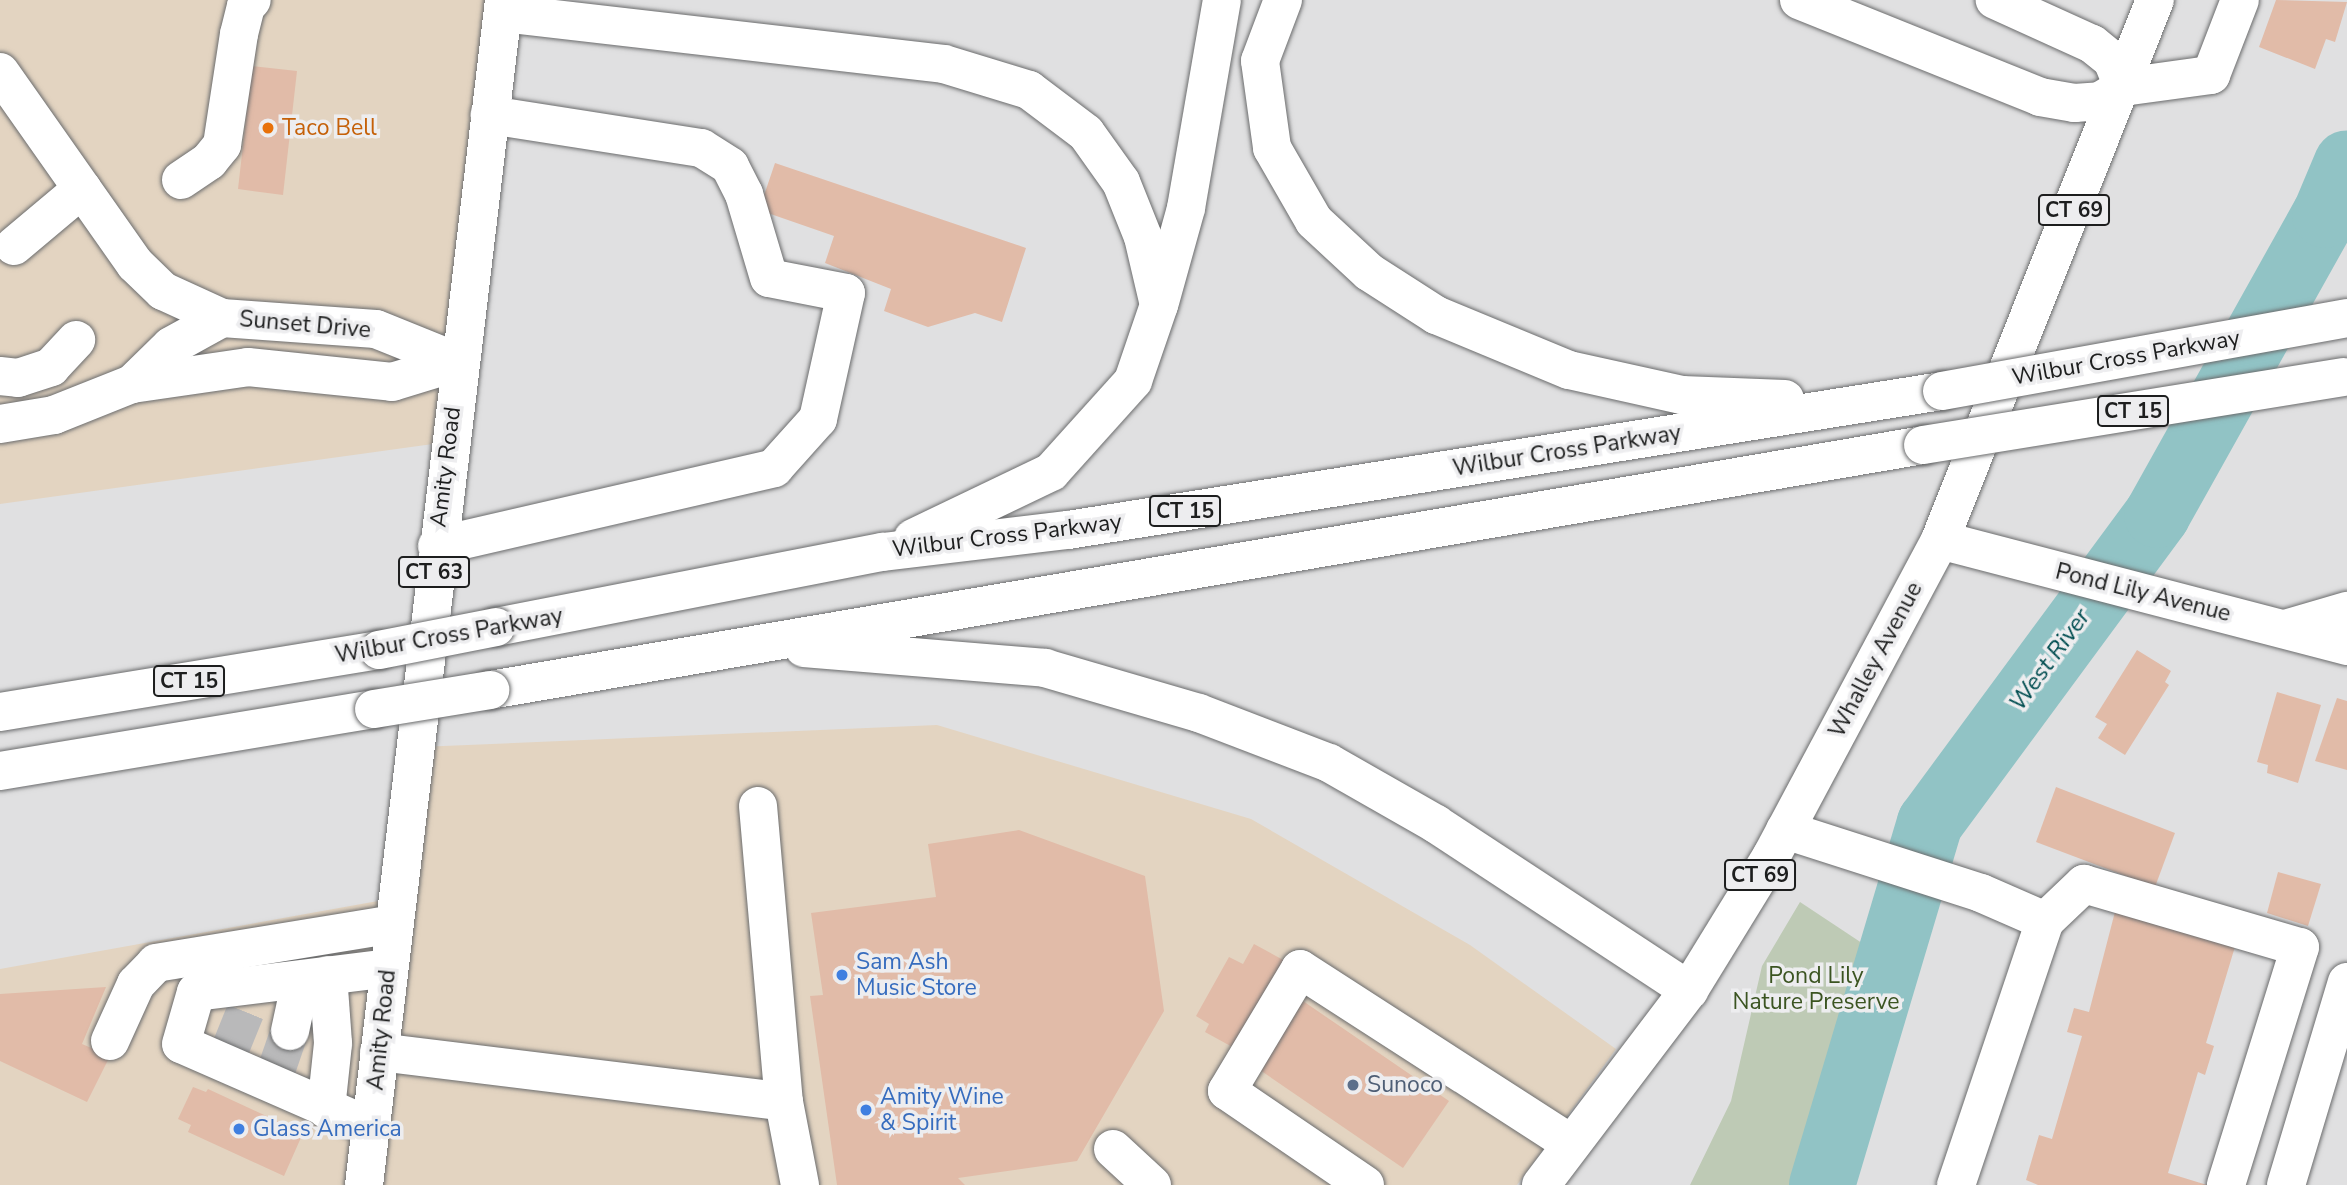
<!DOCTYPE html>
<style>
body{margin:0}
#map{position:relative;width:2347px;height:1185px;overflow:hidden;background:#e0e0e1;font-family:"Nunito Sans",sans-serif}
div>[style]{position:absolute}
[style*='--x']{left:calc(var(--x)*1px);top:calc(var(--y)*1px);width:calc(var(--w)*1px);rotate:calc(var(--a)*1deg)}
.commercial>*{inset:0;background:#e3d4c1}
.green>*{inset:0;background:#becab5}
.river>*{height:66px;margin:-33px;padding:0 33px;transform-origin:33px;border-radius:33px;background:#91c3c5}
.building>*{inset:0;background:#e1bba8}
.minor-tunnel>*{height:38px;margin-top:-19px;transform-origin:0;background:repeating-linear-gradient(90deg,#b9b9ba 0 38px,transparent 0 57px)}
.roads{filter:drop-shadow(0 0 2px #6b6c6d) drop-shadow(0 0 2px #6b6c6d)}
.minor>*{height:38px;margin:-19px;padding:0 19px;transform-origin:19px;border-radius:19px;background:#fff}
.major>*{height:38px;margin:-19px;padding:0 19px;transform-origin:19px;border-radius:19px;background:#fff}
.highway>*{height:38px;margin:-19px;padding:0 19px;transform-origin:19px;border-radius:19px;background:#fff}
.bridges{filter:drop-shadow(0 0 2px #6b6c6d) drop-shadow(0 0 2px #6b6c6d)}
.highway-bridge>*{height:38px;margin:-19px;padding:0 19px;transform-origin:19px;border-radius:19px;background:#fff}
.dots>*{width:19px;height:19px;translate:-50% -50%;box-sizing:border-box;border:4px solid #ededef;border-radius:50%}
span{translate:-50% -50%;white-space:nowrap;text-align:center;line-height:1.15;-webkit-text-stroke:7px #ededef;paint-order:stroke}
.shield-label span{padding:2px 5px;background:#ededef;border:2px solid;border-radius:5px;-webkit-text-stroke-width:0}
.shield-label{font-size:21px;color:#1d1e1e;font-weight:700}
.food-label{font-size:23px;color:#c56008}
.left{translate:0 -50%;text-align:left}
.street-label{font-size:23px;color:#1d1e1e}
.shop-label{font-size:23px;color:#366cbe}
.park-label{font-size:23px;color:#3b5421}
.service-label{font-size:23px;color:#4e5e75}
.water-label{font-size:24px;color:#004d50;font-style:italic}
</style>
<div id="map">
<div class="commercial">
<i style="clip-path:polygon(0 0,494px 0,440px 443px,0 504px)"></i>
<i style="clip-path:polygon(937px 725px,1251px 819px,1470px 945px,1616px 1049px,1517px 1185px,0 1185px,0 969px,389px 899px,419px 747px)"></i>
</div>
<div class="green">
<i style="clip-path:polygon(1800px 902px,1886px 959px,1820px 1185px,1690px 1185px,1731px 1101px,1762px 966px)"></i>
</div>
<div class="river">
<i style="--x:1822;--y:1185;--w:378;--a:-73.4"></i>
<i style="--x:1930;--y:823;--w:383;--a:-53.6"></i>
<i style="--x:2157;--y:515;--w:344;--a:-60.8"></i>
<i style="--x:2325;--y:215;--w:56;--a:-67.1"></i>
</div>
<div class="building">
<i style="clip-path:polygon(2276px 0,2347px 2px,2335px 42px,2326px 39px,2315px 69px,2259px 47px)"></i>
<i style="clip-path:polygon(252px 66px,297px 71px,283px 195px,238px 189px)"></i>
<i style="clip-path:polygon(775px 163px,1026px 248px,1002px 322px,975px 313px,928px 327px,884px 311px,891px 289px,825px 263px,834px 236px,759px 210px)"></i>
<i style="clip-path:polygon(2137px 650px,2171px 671px,2165px 682px,2169px 685px,2125px 755px,2098px 738px,2107px 724px,2095px 717px)"></i>
<i style="clip-path:polygon(2277px 692px,2321px 705px,2298px 783px,2267px 773px,2268px 765px,2257px 762px)"></i>
<i style="clip-path:polygon(2337px 698px,2347px 701px,2347px 770px,2315px 761px)"></i>
<i style="clip-path:polygon(2056px 787px,2175px 833px,2155px 887px,2036px 842px)"></i>
<i style="clip-path:polygon(1019px 830px,1145px 876px,1164px 1011px,1077px 1161px,958px 1178px,965px 1185px,837px 1185px,810px 996px,823px 995px,811px 913px,936px 897px,928px 844px)"></i>
<i style="clip-path:polygon(2278px 872px,2321px 884px,2308px 926px,2267px 913px)"></i>
<i style="clip-path:polygon(2117px 904px,2237px 940px,2206px 1043px,2214px 1046px,2205px 1075px,2198px 1072px,2168px 1173px,2207px 1185px,2038px 1185px,2026px 1180px,2039px 1135px,2052px 1139px,2082px 1036px,2067px 1032px,2074px 1008px,2089px 1012px)"></i>
<i style="clip-path:polygon(1254px 944px,1285px 961px,1236px 1049px,1205px 1032px,1209px 1024px,1196px 1016px,1229px 957px,1243px 964px)"></i>
<i style="clip-path:polygon(106px 987px,82px 1044px,110px 1056px,87px 1102px,0 1061px,0 994px)"></i>
<i style="clip-path:polygon(1303px 1001px,1449px 1101px,1403px 1168px,1257px 1068px)"></i>
<i style="clip-path:polygon(193px 1087px,206px 1092px,208px 1089px,303px 1133px,284px 1176px,188px 1132px,191px 1125px,178px 1119px)"></i>
</div>
<div class="minor-tunnel">
<i style="--x:231;--y:1047;--w:38;--a:-68"></i>
<i style="--x:277;--y:1068;--w:39;--a:-71"></i>
</div>
<div class="roads">
<div class="minor">
<i style="--x:0;--y:72;--w:235;--a:54.9"></i>
<i style="--x:135;--y:264;--w:39;--a:44"></i>
<i style="--x:163;--y:291;--w:65;--a:24.6"></i>
<i style="--x:2123;--y:87;--w:89;--a:-7.8"></i>
<i style="--x:2211;--y:75;--w:80;--a:-68.9"></i>
<i style="--x:181;--y:180;--w:34;--a:-34"></i>
<i style="--x:209;--y:161;--w:21;--a:-51"></i>
<i style="--x:222;--y:145;--w:112;--a:-81.3"></i>
<i style="--x:239;--y:34;--w:29;--a:-76"></i>
<i style="--x:246;--y:6;--w:8;--a:-45"></i>
<i style="--x:14;--y:246;--w:89;--a:-40"></i>
<i style="--x:0;--y:376;--w:18;--a:6"></i>
<i style="--x:18;--y:378;--w:35;--a:-18"></i>
<i style="--x:51;--y:367;--w:37;--a:-47"></i>
<i style="--x:132;--y:384;--w:54;--a:-44.3"></i>
<i style="--x:171;--y:346;--w:58;--a:-28.8"></i>
<i style="--x:222;--y:318;--w:154;--a:4.1"></i>
<i style="--x:376;--y:329;--w:88;--a:21.9"></i>
<i style="--x:0;--y:424;--w:55;--a:-9.5"></i>
<i style="--x:54;--y:415;--w:84;--a:-21.7"></i>
<i style="--x:132;--y:384;--w:117;--a:-8.3"></i>
<i style="--x:248;--y:367;--w:145;--a:5.9"></i>
<i style="--x:392;--y:382;--w:69;--a:-16.9"></i>
<i style="--x:1940;--y:540;--w:421;--a:14.6"></i>
<i style="--x:437;--y:546;--w:346;--a:-13"></i>
<i style="--x:774;--y:468;--w:66;--a:-48.1"></i>
<i style="--x:818;--y:419;--w:129;--a:-77.5"></i>
<i style="--x:846;--y:293;--w:78;--a:-169"></i>
<i style="--x:769;--y:278;--w:88;--a:-106.6"></i>
<i style="--x:744;--y:194;--w:31;--a:-117"></i>
<i style="--x:730;--y:166;--w:34;--a:-148"></i>
<i style="--x:701;--y:148;--w:214;--a:-171.1"></i>
<i style="--x:758;--y:806;--w:297;--a:85"></i>
<i style="--x:784;--y:1102;--w:85;--a:79.1"></i>
<i style="--x:1785;--y:830;--w:206;--a:17.8"></i>
<i style="--x:1981;--y:893;--w:70;--a:23.6"></i>
<i style="--x:290;--y:1031;--w:52;--a:-77.8"></i>
<i style="--x:110;--y:1041;--w:63;--a:-65.5"></i>
<i style="--x:136;--y:984;--w:29;--a:-46"></i>
<i style="--x:156;--y:963;--w:241;--a:-9.3"></i>
<i style="--x:379;--y:1052;--w:408;--a:7"></i>
<i style="--x:326;--y:1109;--w:66;--a:-83.9"></i>
<i style="--x:333;--y:1043;--w:68;--a:-94.2"></i>
<i style="--x:371;--y:1127;--w:207;--a:-156.4"></i>
<i style="--x:181;--y:1044;--w:54;--a:-73.9"></i>
<i style="--x:196;--y:992;--w:194;--a:-7.1"></i>
<i style="--x:1113;--y:1149;--w:53;--a:42.7"></i>
<i style="--x:1365;--y:1185;--w:167;--a:-145.7"></i>
<i style="--x:1227;--y:1091;--w:142;--a:-59.1"></i>
<i style="--x:1300;--y:969;--w:323;--a:32.8"></i>
<i style="--x:1956;--y:1185;--w:279;--a:-71.4"></i>
<i style="--x:2045;--y:921;--w:54;--a:-43.5"></i>
<i style="--x:2084;--y:884;--w:225;--a:16.3"></i>
<i style="--x:2300;--y:947;--w:249;--a:107.3"></i>
<i style="--x:2286;--y:1185;--w:212;--a:-73.3"></i>
</div>
<div class="major">
<i style="--x:364;--y:1185;--w:1193;--a:-83.26"></i>
<i style="--x:1541;--y:1185;--w:245;--a:-52.8"></i>
<i style="--x:1689;--y:990;--w:158;--a:-58.4"></i>
<i style="--x:1772;--y:855;--w:357;--a:-61.9"></i>
<i style="--x:1940;--y:540;--w:581;--a:-68.29"></i>
</div>
<div class="highway">
<i style="--x:1283;--y:0;--w:65;--a:110.7"></i>
<i style="--x:1260;--y:61;--w:88;--a:82.1"></i>
<i style="--x:1272;--y:148;--w:84;--a:60.1"></i>
<i style="--x:1314;--y:221;--w:75;--a:42.8"></i>
<i style="--x:1369;--y:272;--w:80;--a:32.7"></i>
<i style="--x:1436;--y:315;--w:144;--a:22.5"></i>
<i style="--x:1569;--y:370;--w:116;--a:12.5"></i>
<i style="--x:1682;--y:395;--w:103;--a:2.2"></i>
<i style="--x:1799;--y:0;--w:260;--a:21.9"></i>
<i style="--x:2040;--y:97;--w:35;--a:10"></i>
<i style="--x:2074;--y:103;--w:26;--a:-4"></i>
<i style="--x:2100;--y:101;--w:27;--a:-31"></i>
<i style="--x:2123;--y:87;--w:29;--a:-112"></i>
<i style="--x:2112;--y:60;--w:26;--a:-141"></i>
<i style="--x:2092;--y:44;--w:107;--a:-155.6"></i>
<i style="--x:503;--y:13;--w:444;--a:6.6"></i>
<i style="--x:944;--y:64;--w:89;--a:17"></i>
<i style="--x:1029;--y:90;--w:71;--a:37"></i>
<i style="--x:1086;--y:133;--w:60;--a:54.5"></i>
<i style="--x:1121;--y:182;--w:59;--a:68.2"></i>
<i style="--x:1143;--y:237;--w:70;--a:76.8"></i>
<i style="--x:1159;--y:305;--w:80;--a:108.9"></i>
<i style="--x:1133;--y:381;--w:122;--a:132"></i>
<i style="--x:1051;--y:472;--w:153;--a:154.4"></i>
<i style="--x:1160;--y:302;--w:98;--a:-74.5"></i>
<i style="--x:1186;--y:208;--w:211;--a:-80.2"></i>
<i style="--x:496;--y:627;--w:394;--a:-11"></i>
<i style="--x:883;--y:552;--w:186;--a:-6.8"></i>
<i style="--x:1068;--y:530;--w:885;--a:-9.04"></i>
<i style="--x:2285;--y:629;--w:65;--a:-16.2"></i>
<i style="--x:804;--y:648;--w:242;--a:4.7"></i>
<i style="--x:1045;--y:668;--w:160;--a:16.3"></i>
<i style="--x:1199;--y:713;--w:139;--a:21"></i>
<i style="--x:1329;--y:763;--w:123;--a:29.7"></i>
<i style="--x:1436;--y:824;--w:303;--a:33.3"></i>
<i style="--x:490;--y:690;--w:1454;--a:-9.7"></i>
<i style="--x:0;--y:712;--w:384;--a:-9.3"></i>
<i style="--x:0;--y:771;--w:379;--a:-9.4"></i>
</div>
</div>
<div class="bridges">
<div class="highway-bridge">
<i style="--x:1942;--y:391;--w:412;--a:-10.2"></i>
<i style="--x:1923;--y:445;--w:426;--a:-9.2"></i>
<i style="--x:379;--y:650;--w:119;--a:-11.1"></i>
<i style="--x:374;--y:709;--w:118;--a:-9.3"></i>
</div>
</div>
<div class="dots">
<i style="left:268px;top:128px;background:#e8710a"></i>
<i style="left:842px;top:975px;background:#3f7fe0"></i>
<i style="left:1353px;top:1085px;background:#5c6f8a"></i>
<i style="left:866px;top:1110px;background:#3f7fe0"></i>
<i style="left:239px;top:1129px;background:#3f7fe0"></i>
</div>
<div class="shield-label">
<span style="left:2074px;top:210px">CT 69</span>
<span style="left:2133px;top:411px">CT 15</span>
<span style="left:1185px;top:511px">CT 15</span>
<span style="left:434px;top:572px">CT 63</span>
<span style="left:189px;top:681px">CT 15</span>
<span style="left:1760px;top:875px">CT 69</span>
</div>
<div class="food-label">
<span class="left" style="left:282px;top:128px">Taco Bell</span>
</div>
<div class="street-label">
<span style="left:305px;top:325px;rotate:5deg">Sunset Drive</span>
<span style="left:2126px;top:358px;rotate:-10deg">Wilbur Cross Parkway</span>
<span style="left:1567px;top:451px;rotate:-9deg">Wilbur Cross Parkway</span>
<span style="left:446px;top:467px;rotate:-83deg">Amity Road</span>
<span style="left:1007px;top:536px;rotate:-7deg">Wilbur Cross Parkway</span>
<span style="left:2143px;top:593px;rotate:14deg">Pond Lily Avenue</span>
<span style="left:449px;top:636px;rotate:-10deg">Wilbur Cross Parkway</span>
<span style="left:1876px;top:660px;rotate:-62deg">Whalley Avenue</span>
<span style="left:382px;top:1030px;rotate:-84deg">Amity Road</span>
</div>
<div class="shop-label">
<span class="left" style="left:856px;top:975px">Sam Ash<br>Music Store</span>
<span class="left" style="left:880px;top:1110px">Amity Wine<br>&amp; Spirit</span>
<span class="left" style="left:253px;top:1129px">Glass America</span>
</div>
<div class="park-label">
<span style="left:1816px;top:989px">Pond Lily<br>Nature Preserve</span>
</div>
<div class="service-label">
<span class="left" style="left:1367px;top:1085px">Sunoco</span>
</div>
<div class="water-label">
<span style="left:2050px;top:660px;rotate:-54deg">West River</span>
</div>
</div>
